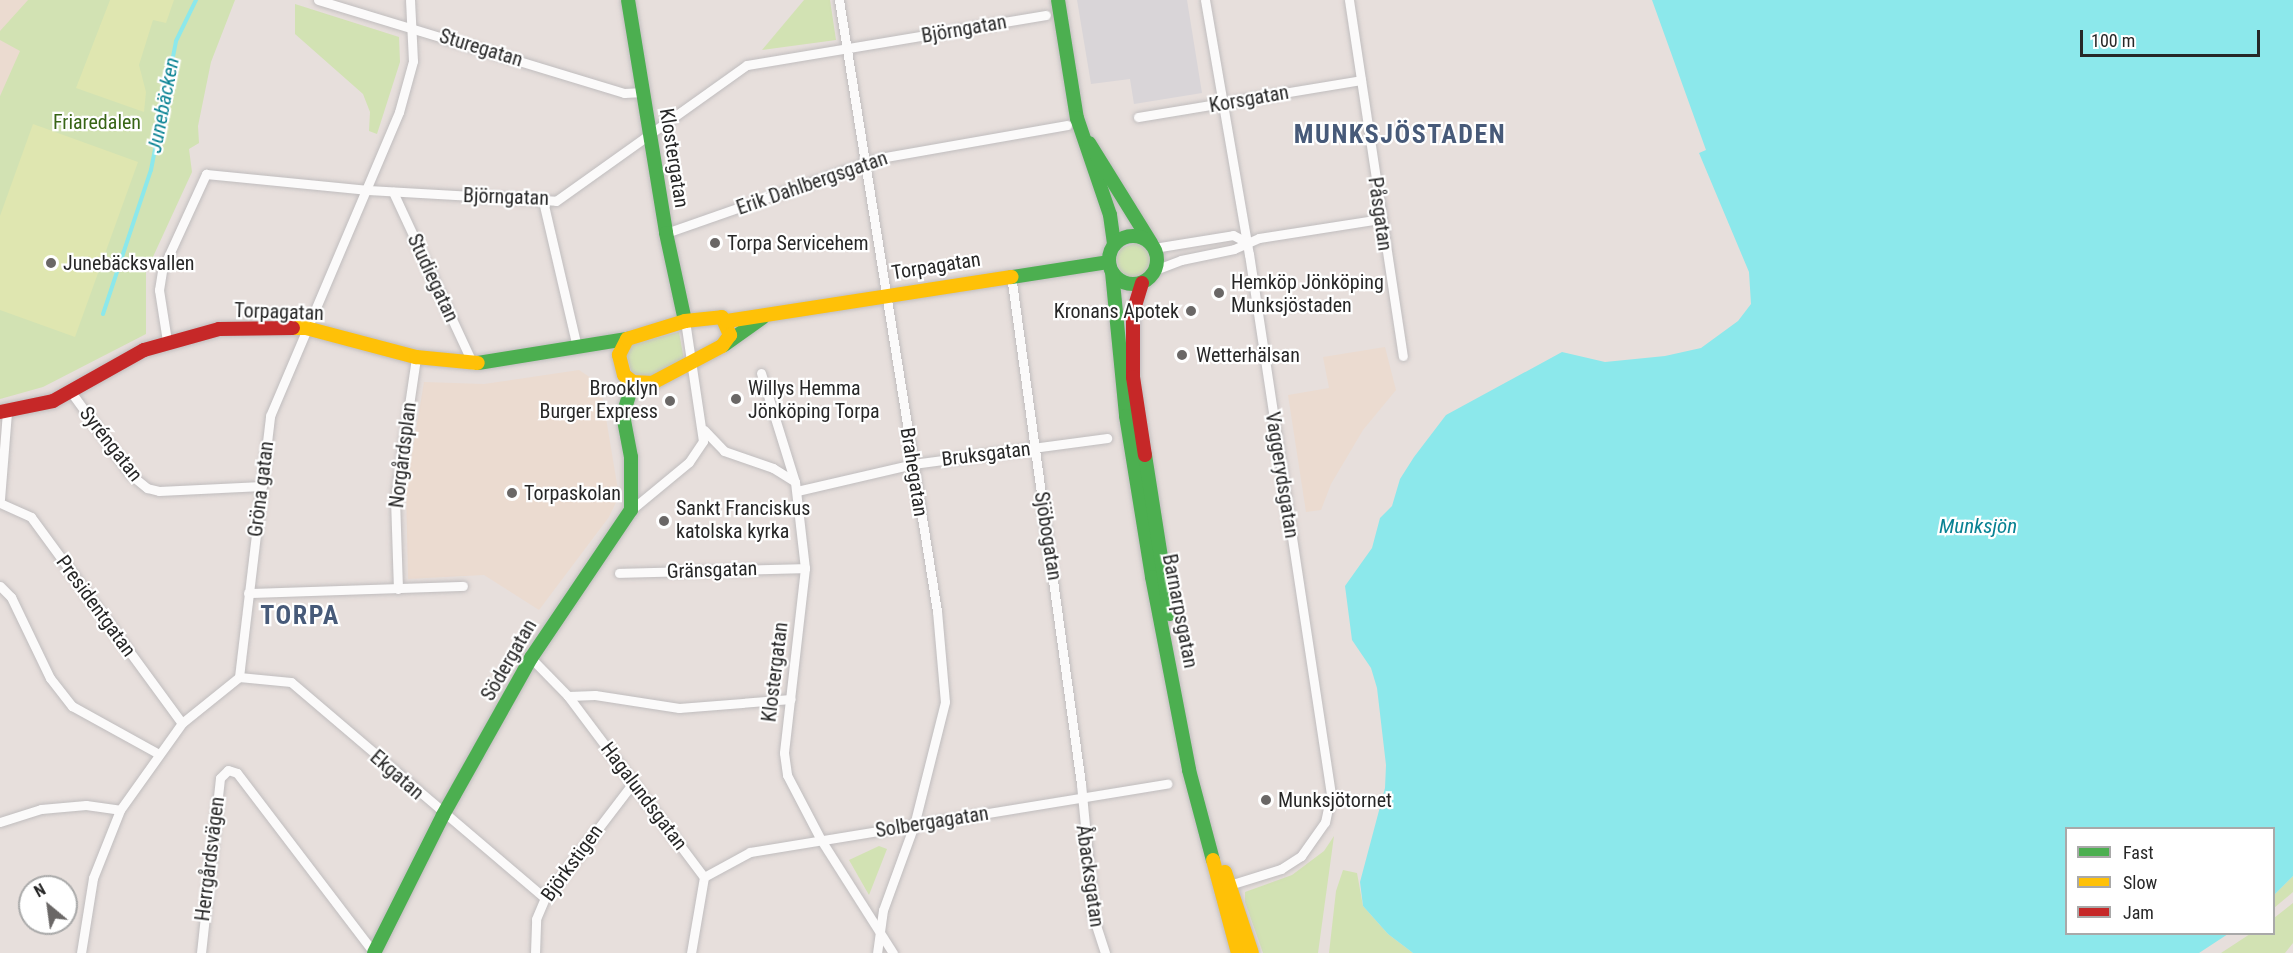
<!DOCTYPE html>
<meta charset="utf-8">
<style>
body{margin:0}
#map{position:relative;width:2293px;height:953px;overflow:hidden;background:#e7dfdc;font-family:"Roboto Condensed",sans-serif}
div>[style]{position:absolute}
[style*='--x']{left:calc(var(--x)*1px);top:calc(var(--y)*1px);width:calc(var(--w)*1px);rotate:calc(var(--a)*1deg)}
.industrial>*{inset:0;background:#d9d5d8}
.education>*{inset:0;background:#ebdbd0}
.green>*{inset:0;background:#d2e2b3}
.pitch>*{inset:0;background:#dfe6b0}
.water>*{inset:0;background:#8ce8eb}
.stream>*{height:4px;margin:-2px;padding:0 2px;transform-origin:2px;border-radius:2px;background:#8ce8eb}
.roads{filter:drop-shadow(0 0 2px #c0bdbe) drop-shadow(0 0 2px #c0bdbe)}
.street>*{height:9px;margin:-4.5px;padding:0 4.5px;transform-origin:4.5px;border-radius:4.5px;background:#fbfafa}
.fast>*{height:14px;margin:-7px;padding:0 7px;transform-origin:7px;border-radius:7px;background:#4caf50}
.fast>.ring{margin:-7px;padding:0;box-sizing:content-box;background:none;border:14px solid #4caf50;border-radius:50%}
.slow>*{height:14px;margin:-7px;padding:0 7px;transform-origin:7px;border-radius:7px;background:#ffc107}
.jam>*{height:14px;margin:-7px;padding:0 7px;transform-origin:7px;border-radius:7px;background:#c62828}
.dots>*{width:16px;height:16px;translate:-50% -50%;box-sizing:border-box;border:3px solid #fff;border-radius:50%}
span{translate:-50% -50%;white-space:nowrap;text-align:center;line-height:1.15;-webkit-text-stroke:4.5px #fff;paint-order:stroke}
.street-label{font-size:20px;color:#272727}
.park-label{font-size:20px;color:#386516}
.poi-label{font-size:20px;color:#272727}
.left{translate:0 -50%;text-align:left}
.right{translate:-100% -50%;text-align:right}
.water-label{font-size:21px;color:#088293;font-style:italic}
.district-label{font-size:26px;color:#475a79;font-weight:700;letter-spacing:1.5px}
.legend{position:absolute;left:2065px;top:827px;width:210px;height:108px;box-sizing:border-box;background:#fff;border:2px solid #a9a9a9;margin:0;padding:8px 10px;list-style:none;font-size:18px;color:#272727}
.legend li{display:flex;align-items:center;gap:12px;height:30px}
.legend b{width:30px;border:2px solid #a9a9a9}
.north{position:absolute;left:18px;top:875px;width:60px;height:60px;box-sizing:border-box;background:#fff;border:2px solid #a9a9a9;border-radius:50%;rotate:331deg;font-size:16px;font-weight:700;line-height:24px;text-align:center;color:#272727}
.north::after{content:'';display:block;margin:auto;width:21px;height:27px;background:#6a6766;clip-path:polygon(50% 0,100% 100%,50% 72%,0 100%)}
.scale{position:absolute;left:2080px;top:30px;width:180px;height:27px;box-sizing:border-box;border:3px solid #272727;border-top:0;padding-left:8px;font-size:18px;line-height:21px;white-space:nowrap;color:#272727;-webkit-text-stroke:4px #fff;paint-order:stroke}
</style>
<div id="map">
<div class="industrial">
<i style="clip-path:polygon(1077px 0,1187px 0,1202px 93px,1134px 104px,1130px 79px,1091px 84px)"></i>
</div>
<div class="education">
<i style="clip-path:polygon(0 0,55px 0,0 96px)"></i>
<i style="clip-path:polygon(1385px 347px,1396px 390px,1363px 430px,1331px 484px,1321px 510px,1306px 512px,1288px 395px,1329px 388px,1323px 357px)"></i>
<i style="clip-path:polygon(579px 370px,591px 378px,602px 394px,619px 496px,609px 517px,539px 610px,484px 575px,408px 579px,406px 489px,424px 382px,484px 384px)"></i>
</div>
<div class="green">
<i style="clip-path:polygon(28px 0,235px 0,211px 62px,198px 126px,199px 143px,189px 149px,192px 172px,146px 272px,146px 334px,43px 387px,0 399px,0 96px,20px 51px,0 40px,0 31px)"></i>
<i style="clip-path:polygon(804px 0,830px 0,836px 40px,762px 50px)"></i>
<i style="clip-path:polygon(295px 4px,399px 37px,400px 62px,377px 134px,369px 131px,370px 112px,363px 94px,295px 34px)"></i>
<i style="clip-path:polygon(1137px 243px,1147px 248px,1151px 264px,1140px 277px,1128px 277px,1119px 270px,1116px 258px,1121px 248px)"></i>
<i style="clip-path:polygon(679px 332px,684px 360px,651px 377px,632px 374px,626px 352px,633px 344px)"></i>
<i style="clip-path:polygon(1334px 836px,1318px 953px,1263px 953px,1245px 902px,1245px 892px,1292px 875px,1324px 851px)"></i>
<i style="clip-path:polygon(879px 846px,887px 849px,869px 895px,849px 860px)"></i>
<i style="clip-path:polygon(1343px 870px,1357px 873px,1363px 906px,1388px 934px,1413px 953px,1329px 953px,1336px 891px)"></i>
<i style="clip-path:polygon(2293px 876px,2293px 892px,2274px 908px,2274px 895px)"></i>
<i style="clip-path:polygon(2293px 903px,2293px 943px,2285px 953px,2221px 953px,2250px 934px,2274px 934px,2274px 918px)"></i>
</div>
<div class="pitch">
<i style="clip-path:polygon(110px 0,174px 0,166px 23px,153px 20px,139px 65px,146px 92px,144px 112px,76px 88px)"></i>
<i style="clip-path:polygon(33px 124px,138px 162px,75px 337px,0 310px,0 216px)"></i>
</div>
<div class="water">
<i style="clip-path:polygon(1652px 0,2293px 0,2293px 876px,2274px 895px,2274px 828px,2066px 828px,2066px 934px,2228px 934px,2199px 953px,1413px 953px,1388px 934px,1363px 906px,1360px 882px,1385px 788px,1386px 765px,1377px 688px,1371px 668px,1352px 640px,1345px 586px,1372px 548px,1380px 518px,1392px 506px,1400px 479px,1414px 457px,1446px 415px,1562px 352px,1605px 362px,1665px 356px,1701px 348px,1738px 321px,1751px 304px,1749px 272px,1699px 153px,1706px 150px)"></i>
</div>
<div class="stream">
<i style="--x:103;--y:314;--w:152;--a:-71.6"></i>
<i style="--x:151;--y:170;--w:131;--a:-79"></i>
<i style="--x:176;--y:41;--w:46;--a:-64"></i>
</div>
<div class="roads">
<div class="street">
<i style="--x:318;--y:0;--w:320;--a:16.9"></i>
<i style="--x:624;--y:93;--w:20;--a:-3"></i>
<i style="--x:839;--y:0;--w:619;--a:80.89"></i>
<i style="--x:937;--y:611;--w:91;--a:85"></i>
<i style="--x:945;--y:702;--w:127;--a:104.1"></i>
<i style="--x:914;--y:825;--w:90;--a:110"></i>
<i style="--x:883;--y:910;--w:43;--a:97.9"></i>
<i style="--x:1205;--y:0;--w:258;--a:80.2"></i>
<i style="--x:1249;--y:254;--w:546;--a:81.37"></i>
<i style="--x:1331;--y:794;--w:29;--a:102"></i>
<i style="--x:1325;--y:822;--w:42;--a:125.2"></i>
<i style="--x:1301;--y:856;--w:24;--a:147"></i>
<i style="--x:1281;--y:869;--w:58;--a:162.8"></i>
<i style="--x:1349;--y:0;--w:360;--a:81.4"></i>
<i style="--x:1138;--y:117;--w:226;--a:-9.4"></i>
<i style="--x:393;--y:192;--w:190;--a:65.1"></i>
<i style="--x:543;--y:201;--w:150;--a:76.9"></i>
<i style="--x:666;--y:233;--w:227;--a:-19.3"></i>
<i style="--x:880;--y:158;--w:190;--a:-10"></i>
<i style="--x:1154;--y:248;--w:80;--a:-9.3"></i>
<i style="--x:1233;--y:235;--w:15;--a:28"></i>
<i style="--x:1155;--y:270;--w:28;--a:-21"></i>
<i style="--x:1181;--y:260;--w:54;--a:-11.7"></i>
<i style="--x:1234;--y:249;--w:27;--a:-24"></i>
<i style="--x:1259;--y:238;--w:122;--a:-8.9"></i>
<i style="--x:1011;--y:275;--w:514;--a:82.17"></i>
<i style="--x:1081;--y:784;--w:136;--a:84.5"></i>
<i style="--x:1094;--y:919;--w:36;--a:72"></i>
<i style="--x:167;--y:341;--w:52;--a:-98.9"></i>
<i style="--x:159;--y:290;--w:20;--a:-81"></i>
<i style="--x:162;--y:270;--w:106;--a:-65.4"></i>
<i style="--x:206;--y:174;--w:163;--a:5.6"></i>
<i style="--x:368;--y:190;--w:188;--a:3.3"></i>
<i style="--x:556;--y:201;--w:234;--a:-35.5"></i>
<i style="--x:747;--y:65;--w:303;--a:-9.5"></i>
<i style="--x:761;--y:373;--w:114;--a:72.7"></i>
<i style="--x:795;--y:482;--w:87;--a:83.4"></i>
<i style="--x:805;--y:568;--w:186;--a:96.5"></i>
<i style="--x:784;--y:753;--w:22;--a:82"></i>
<i style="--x:787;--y:775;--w:73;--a:62.4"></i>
<i style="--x:821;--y:840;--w:134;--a:57.5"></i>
<i style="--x:71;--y:392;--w:102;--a:54.1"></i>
<i style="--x:131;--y:475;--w:21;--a:39"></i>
<i style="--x:147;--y:488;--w:12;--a:14"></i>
<i style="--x:159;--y:491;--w:103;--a:-2.8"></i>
<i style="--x:704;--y:430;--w:29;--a:46"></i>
<i style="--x:724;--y:451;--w:52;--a:19.1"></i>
<i style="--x:773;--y:468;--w:26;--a:32"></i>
<i style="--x:797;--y:491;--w:119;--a:-13.1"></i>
<i style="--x:913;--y:464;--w:196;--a:-7.6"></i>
<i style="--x:0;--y:499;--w:87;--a:-85.4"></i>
<i style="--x:0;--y:503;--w:34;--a:24"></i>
<i style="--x:31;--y:517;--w:255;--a:53.8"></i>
<i style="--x:631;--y:510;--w:75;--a:-39.6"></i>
<i style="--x:689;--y:462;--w:25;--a:-56"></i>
<i style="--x:703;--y:441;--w:121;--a:-98.5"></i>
<i style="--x:619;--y:573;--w:186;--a:-1.5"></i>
<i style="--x:0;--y:586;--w:16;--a:45"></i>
<i style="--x:11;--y:597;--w:90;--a:64.3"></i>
<i style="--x:50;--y:678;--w:36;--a:52"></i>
<i style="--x:72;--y:706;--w:99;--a:28.9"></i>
<i style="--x:398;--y:589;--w:89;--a:-91.9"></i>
<i style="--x:395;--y:500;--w:145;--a:-81.6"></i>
<i style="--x:248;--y:593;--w:215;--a:-1.9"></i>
<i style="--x:531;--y:658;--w:53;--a:45.8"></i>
<i style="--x:568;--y:696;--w:226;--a:53.1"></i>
<i style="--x:704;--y:877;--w:77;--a:99.7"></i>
<i style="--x:239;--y:677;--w:52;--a:5.5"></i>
<i style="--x:291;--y:682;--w:333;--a:40.4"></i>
<i style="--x:568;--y:696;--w:27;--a:-2"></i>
<i style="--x:595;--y:695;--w:85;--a:8.8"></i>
<i style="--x:679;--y:708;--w:112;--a:-4.6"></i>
<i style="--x:0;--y:822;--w:43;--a:-17.6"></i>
<i style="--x:41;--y:809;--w:45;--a:-5.1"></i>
<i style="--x:86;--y:805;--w:34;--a:8"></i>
<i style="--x:704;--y:877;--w:52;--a:-28.5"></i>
<i style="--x:750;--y:852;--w:423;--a:-9.3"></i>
<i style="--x:81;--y:953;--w:76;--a:-80.9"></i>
<i style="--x:93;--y:878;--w:73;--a:-68.3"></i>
<i style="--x:120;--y:810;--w:107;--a:-54.5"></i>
<i style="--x:182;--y:723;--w:73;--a:-38.9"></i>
<i style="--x:239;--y:677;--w:263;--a:-83.2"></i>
<i style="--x:270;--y:416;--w:330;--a:-67"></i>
<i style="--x:399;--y:112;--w:53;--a:-74.6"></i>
<i style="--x:413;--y:61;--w:61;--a:-92.8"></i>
<i style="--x:201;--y:953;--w:176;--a:-83.8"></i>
<i style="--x:220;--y:778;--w:11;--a:-45"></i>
<i style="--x:228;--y:770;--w:9;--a:18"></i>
<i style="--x:237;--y:773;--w:226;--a:52.7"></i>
<i style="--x:535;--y:953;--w:34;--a:-88"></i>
<i style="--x:536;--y:919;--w:23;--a:-67"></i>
<i style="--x:545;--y:898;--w:145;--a:-52.6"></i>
</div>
<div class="fast">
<i style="--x:628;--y:0;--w:236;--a:80.7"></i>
<i style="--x:666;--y:233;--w:90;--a:77.8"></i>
<i style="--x:1058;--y:0;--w:120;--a:80.9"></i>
<i style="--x:1077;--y:118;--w:102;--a:71.2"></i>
<i style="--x:1110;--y:215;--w:30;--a:82"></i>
<i style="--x:1089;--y:143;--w:118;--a:58.2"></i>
<i class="ring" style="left:1109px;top:236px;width:34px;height:34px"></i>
<i style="--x:1112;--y:272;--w:145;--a:84.4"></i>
<i style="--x:1126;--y:416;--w:163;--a:80.8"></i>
<i style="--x:1152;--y:577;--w:197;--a:79.1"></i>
<i style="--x:1189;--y:770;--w:93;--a:75.1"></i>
<i style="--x:1012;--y:277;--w:98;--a:-8.8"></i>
<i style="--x:724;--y:345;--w:47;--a:-35.4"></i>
<i style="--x:478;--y:363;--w:151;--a:-9.2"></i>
<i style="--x:1145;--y:455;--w:161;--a:81.1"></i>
<i style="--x:374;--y:953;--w:154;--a:-63.4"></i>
<i style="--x:443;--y:815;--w:180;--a:-60.7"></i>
<i style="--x:531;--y:658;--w:179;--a:-56"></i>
<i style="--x:631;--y:510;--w:53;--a:-90"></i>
<i style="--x:631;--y:457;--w:43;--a:-100.8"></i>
<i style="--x:623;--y:415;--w:34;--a:-73"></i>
</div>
<div class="slow">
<i style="--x:722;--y:317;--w:20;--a:66"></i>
<i style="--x:730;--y:335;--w:14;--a:126"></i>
<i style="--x:722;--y:346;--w:79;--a:152.1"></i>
<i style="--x:652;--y:383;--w:19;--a:-177"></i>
<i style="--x:633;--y:382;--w:11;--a:-142"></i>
<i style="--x:624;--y:375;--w:21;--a:-104"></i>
<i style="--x:619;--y:355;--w:18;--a:-63"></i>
<i style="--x:627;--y:339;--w:61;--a:-17.2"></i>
<i style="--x:685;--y:321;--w:37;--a:-6"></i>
<i style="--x:727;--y:321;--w:288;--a:-8.8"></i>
<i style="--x:293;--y:328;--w:13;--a:0"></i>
<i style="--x:306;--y:328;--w:114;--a:14.8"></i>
<i style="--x:416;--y:357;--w:62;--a:5.5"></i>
<i style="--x:1213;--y:860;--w:96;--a:75"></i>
<i style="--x:1225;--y:872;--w:85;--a:71.6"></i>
</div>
<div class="jam">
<i style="--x:1142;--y:283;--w:30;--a:107"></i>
<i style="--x:1133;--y:312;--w:65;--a:90"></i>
<i style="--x:1133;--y:377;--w:79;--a:81.3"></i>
<i style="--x:0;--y:412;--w:54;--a:-11.7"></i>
<i style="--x:53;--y:401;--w:104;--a:-29.3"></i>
<i style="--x:144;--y:350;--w:78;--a:-15.6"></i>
<i style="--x:219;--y:329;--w:74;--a:-0.8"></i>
</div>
</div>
<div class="dots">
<i style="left:715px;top:243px;background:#6a6766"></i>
<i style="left:51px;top:263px;background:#6a6766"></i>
<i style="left:1219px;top:293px;background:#6a6766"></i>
<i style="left:1191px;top:311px;background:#6a6766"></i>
<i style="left:1182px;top:355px;background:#6a6766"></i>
<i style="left:736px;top:399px;background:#6a6766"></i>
<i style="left:670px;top:401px;background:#6a6766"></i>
<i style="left:512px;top:493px;background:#6a6766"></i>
<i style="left:664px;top:521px;background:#6a6766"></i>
<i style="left:1266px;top:800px;background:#6a6766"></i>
</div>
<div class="street-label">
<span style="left:964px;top:29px;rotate:-10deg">Björngatan</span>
<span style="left:481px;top:48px;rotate:17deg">Sturegatan</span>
<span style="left:1249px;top:99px;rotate:-10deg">Korsgatan</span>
<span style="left:674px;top:158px;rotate:81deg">Klostergatan</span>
<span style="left:812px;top:183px;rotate:-19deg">Erik Dahlbergsgatan</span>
<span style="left:506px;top:197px;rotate:2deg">Björngatan</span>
<span style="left:1380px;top:214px;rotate:82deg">Påsgatan</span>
<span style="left:936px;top:266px;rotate:-9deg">Torpagatan</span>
<span style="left:433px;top:278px;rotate:65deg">Studiegatan</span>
<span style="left:279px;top:312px;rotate:2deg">Torpagatan</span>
<span style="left:111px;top:444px;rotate:52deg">Syréngatan</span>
<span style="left:986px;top:454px;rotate:-7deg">Bruksgatan</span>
<span style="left:403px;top:455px;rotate:-83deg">Norgårdsplan</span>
<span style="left:914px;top:472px;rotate:81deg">Brahegatan</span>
<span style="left:1282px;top:475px;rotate:81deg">Vaggerydsgatan</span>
<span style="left:261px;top:489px;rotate:-83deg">Gröna gatan</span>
<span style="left:1048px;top:536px;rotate:81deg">Sjöbogatan</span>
<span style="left:712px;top:570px;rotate:-2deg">Gränsgatan</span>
<span style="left:96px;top:606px;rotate:54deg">Presidentgatan</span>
<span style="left:1180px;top:611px;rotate:79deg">Barnarpsgatan</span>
<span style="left:509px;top:660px;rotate:-60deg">Södergatan</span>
<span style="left:775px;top:672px;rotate:-83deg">Klostergatan</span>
<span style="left:397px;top:775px;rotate:41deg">Ekgatan</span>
<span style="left:644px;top:796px;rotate:53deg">Hagalundsgatan</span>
<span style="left:932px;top:822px;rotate:-9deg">Solbergagatan</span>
<span style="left:210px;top:859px;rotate:-83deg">Herrgårdsvägen</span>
<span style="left:572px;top:863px;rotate:-54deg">Björkstigen</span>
<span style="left:1090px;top:876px;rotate:82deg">Åbacksgatan</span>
</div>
<div class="park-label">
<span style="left:97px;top:122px">Friaredalen</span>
</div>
<div class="poi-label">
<span class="left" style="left:727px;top:243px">Torpa Servicehem</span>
<span class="left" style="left:63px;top:263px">Junebäcksvallen</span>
<span class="left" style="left:1231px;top:294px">Hemköp Jönköping<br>Munksjöstaden</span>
<span class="right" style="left:1179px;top:311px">Kronans Apotek</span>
<span class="left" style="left:1196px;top:355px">Wetterhälsan</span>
<span class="left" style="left:748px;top:400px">Willys Hemma<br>Jönköping Torpa</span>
<span class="right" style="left:658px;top:400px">Brooklyn<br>Burger Express</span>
<span class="left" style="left:524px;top:493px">Torpaskolan</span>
<span class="left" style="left:676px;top:520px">Sankt Franciskus<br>katolska kyrka</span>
<span class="left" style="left:1278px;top:800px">Munksjötornet</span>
</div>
<div class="water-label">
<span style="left:163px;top:105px;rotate:-79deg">Junebäcken</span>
<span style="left:1978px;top:526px">Munksjön</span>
</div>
<div class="district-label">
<span style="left:1400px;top:135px">MUNKSJÖSTADEN</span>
<span style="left:300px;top:616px">TORPA</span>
</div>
<ul class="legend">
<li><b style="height:8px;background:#4caf50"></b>Fast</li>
<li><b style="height:8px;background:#ffc107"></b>Slow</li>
<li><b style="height:8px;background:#c62828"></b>Jam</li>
</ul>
<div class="north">N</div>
<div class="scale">100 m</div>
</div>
